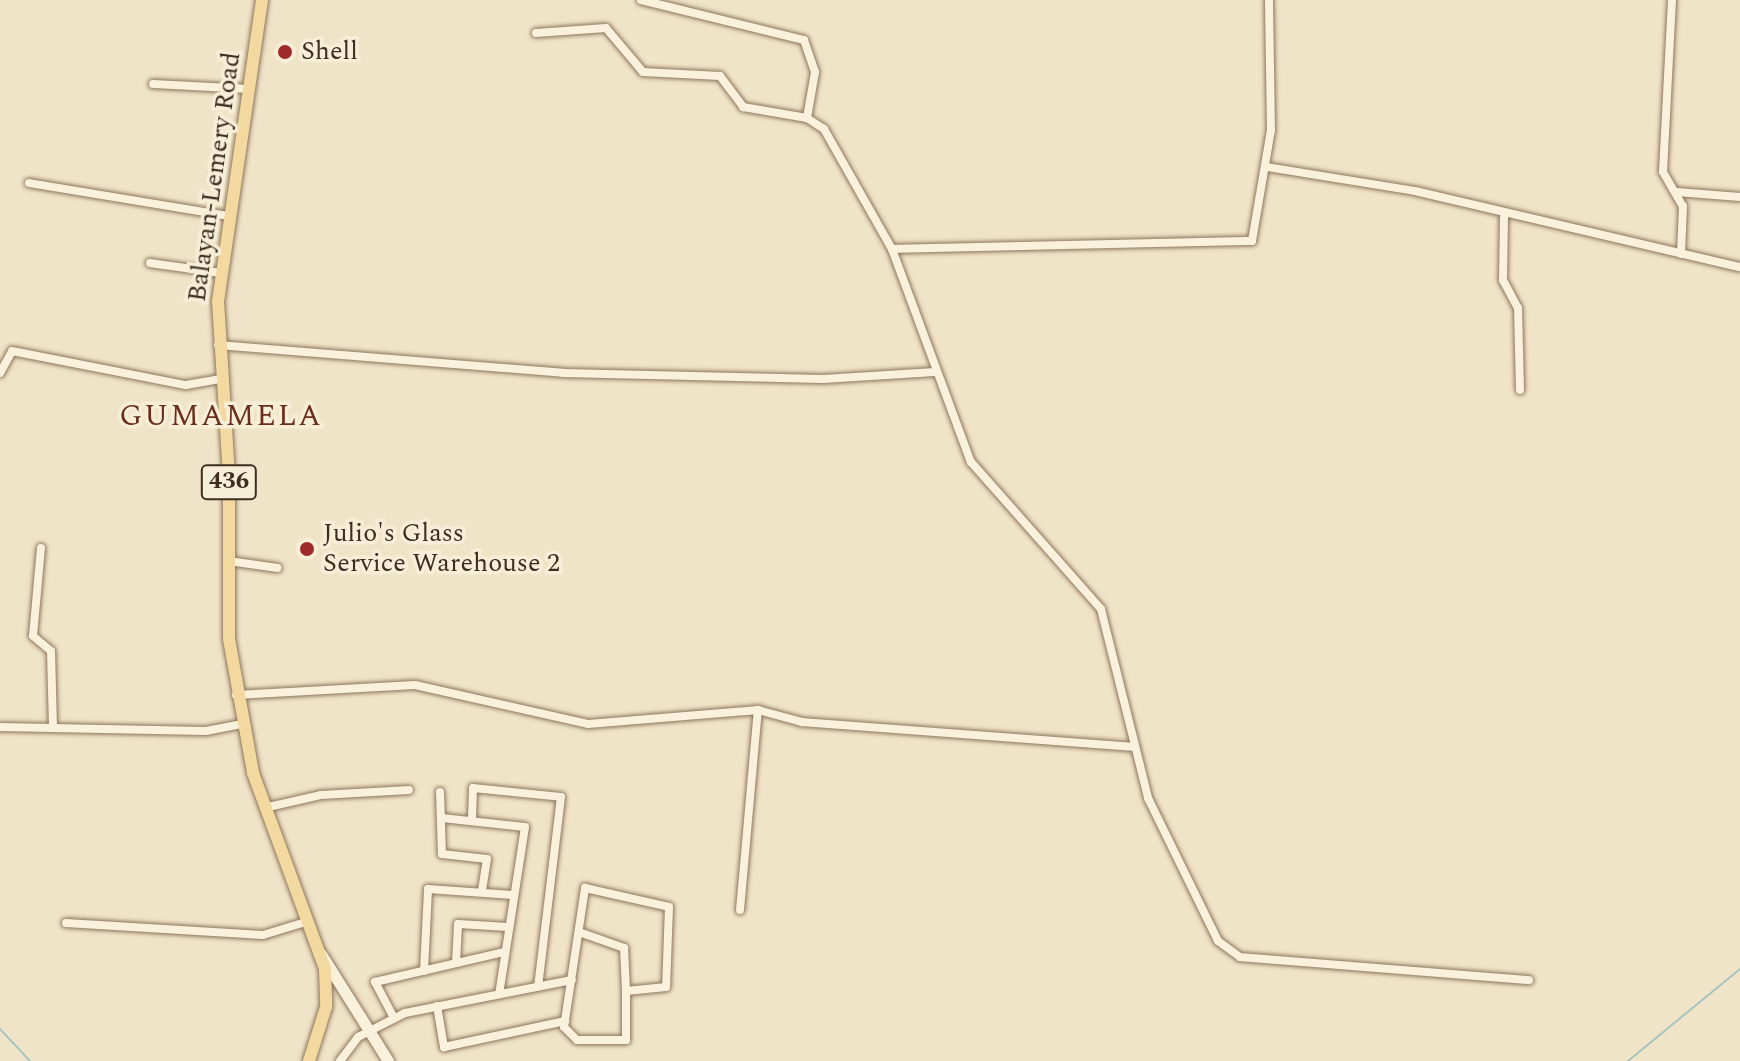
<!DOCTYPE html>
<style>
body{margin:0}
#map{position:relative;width:1740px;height:1061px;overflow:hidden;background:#f0e4c8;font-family:Spectral,serif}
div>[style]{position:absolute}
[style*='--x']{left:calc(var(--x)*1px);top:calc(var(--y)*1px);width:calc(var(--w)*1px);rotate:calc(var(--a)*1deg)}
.stream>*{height:2px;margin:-1px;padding:0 1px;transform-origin:1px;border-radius:1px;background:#a9c4bc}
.roads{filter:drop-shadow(0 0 2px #8d765c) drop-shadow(0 0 2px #8d765c)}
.street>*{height:8px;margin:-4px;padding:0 4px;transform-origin:4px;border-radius:4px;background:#faf1dc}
.secondary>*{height:11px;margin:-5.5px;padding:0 5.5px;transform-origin:5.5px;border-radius:5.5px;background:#faf1dc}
.primary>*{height:12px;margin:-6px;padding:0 6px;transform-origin:6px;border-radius:6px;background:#f3d9a0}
.dots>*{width:22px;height:22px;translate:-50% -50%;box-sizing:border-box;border:4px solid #f7eed8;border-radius:50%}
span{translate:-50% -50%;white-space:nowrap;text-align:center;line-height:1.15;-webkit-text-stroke:7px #f7eed8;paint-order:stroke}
.shield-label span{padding:2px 6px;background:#f7eed8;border:2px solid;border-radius:6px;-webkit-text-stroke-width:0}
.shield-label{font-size:24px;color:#3d2e20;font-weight:700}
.poi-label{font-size:26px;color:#3d2e20}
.left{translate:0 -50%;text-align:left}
.street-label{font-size:26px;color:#3d2e20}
.quarter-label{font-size:30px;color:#6b2e1e;letter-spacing:2px}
</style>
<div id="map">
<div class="stream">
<i style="--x:0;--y:1029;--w:44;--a:46.8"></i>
<i style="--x:1628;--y:1061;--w:145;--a:-39.4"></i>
</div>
<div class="roads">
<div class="street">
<i style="--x:641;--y:0;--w:168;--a:13.8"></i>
<i style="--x:804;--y:40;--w:34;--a:71"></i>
<i style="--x:815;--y:72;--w:47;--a:99.9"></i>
<i style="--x:1672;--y:0;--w:172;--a:93"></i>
<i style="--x:1663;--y:172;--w:39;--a:60"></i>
<i style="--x:1683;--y:206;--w:48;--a:92.4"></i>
<i style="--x:536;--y:33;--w:70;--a:-4.1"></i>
<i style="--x:606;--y:28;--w:57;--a:49.9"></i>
<i style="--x:643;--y:72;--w:77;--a:3"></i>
<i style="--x:720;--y:76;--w:39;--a:53"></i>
<i style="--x:743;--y:107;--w:65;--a:9.8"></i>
<i style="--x:807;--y:118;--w:20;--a:33"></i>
<i style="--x:824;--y:129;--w:138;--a:60.5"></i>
<i style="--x:892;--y:249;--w:227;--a:69.7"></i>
<i style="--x:971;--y:462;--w:196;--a:48.5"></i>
<i style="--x:1101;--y:609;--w:195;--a:76"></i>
<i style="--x:1148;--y:798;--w:159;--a:63.9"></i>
<i style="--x:1218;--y:941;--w:27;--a:36"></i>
<i style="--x:1240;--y:957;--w:290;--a:4.6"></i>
<i style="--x:153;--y:84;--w:97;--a:3"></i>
<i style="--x:1267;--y:167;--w:150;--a:9.2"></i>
<i style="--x:1415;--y:191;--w:334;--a:13.2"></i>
<i style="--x:29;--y:183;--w:202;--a:9.4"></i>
<i style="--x:1677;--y:192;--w:63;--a:4.5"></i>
<i style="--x:1504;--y:217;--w:63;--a:90.9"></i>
<i style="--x:1503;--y:280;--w:32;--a:62"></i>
<i style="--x:1518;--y:308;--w:82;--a:88.6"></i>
<i style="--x:892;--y:249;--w:360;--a:-1.3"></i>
<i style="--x:1252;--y:241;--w:113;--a:-80.3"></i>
<i style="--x:1271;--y:130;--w:130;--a:-90.9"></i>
<i style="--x:150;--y:263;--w:71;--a:8.1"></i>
<i style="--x:218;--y:345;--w:346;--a:4.6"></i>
<i style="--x:563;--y:373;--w:260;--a:1.3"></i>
<i style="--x:823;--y:379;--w:112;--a:-3.6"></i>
<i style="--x:0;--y:373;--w:25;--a:-61"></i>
<i style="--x:12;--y:351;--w:177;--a:11.1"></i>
<i style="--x:186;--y:385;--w:34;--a:-10"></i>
<i style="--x:41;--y:548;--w:88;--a:95.2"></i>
<i style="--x:33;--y:636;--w:23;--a:40"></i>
<i style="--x:51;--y:651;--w:77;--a:88.5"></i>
<i style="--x:229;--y:561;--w:49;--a:8.1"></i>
<i style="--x:236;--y:695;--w:179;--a:-3.2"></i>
<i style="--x:415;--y:685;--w:177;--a:12.7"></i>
<i style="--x:588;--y:724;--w:171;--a:-4.7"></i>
<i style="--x:758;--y:710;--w:46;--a:15.3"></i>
<i style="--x:802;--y:722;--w:330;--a:4.3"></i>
<i style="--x:0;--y:727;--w:206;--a:1.1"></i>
<i style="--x:206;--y:731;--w:36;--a:-11"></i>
<i style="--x:440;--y:792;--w:62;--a:88.2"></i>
<i style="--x:442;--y:854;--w:45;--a:6.3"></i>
<i style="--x:487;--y:859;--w:30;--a:99"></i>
<i style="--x:264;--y:808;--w:58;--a:-12.8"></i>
<i style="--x:321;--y:795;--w:88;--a:-3.3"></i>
<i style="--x:442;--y:818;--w:83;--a:6.2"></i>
<i style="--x:525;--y:827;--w:169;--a:98.8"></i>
<i style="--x:472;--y:818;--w:30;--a:-88"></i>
<i style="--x:473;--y:788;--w:88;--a:5.8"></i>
<i style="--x:561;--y:797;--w:190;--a:96.9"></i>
<i style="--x:585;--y:888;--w:86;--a:12.7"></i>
<i style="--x:669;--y:907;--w:80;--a:92.1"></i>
<i style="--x:666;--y:987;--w:40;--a:174.3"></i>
<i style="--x:626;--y:991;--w:49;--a:90"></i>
<i style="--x:626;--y:1040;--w:49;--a:180"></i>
<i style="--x:577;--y:1040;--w:18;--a:-135"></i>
<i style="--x:564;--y:1027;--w:141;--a:-81.4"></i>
<i style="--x:740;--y:910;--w:201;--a:-84.9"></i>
<i style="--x:66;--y:923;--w:197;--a:3.5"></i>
<i style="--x:263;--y:935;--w:48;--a:-16.9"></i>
<i style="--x:579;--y:932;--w:48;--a:19.6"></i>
<i style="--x:624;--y:948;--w:43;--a:87.3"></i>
<i style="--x:456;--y:963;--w:39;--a:-87"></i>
<i style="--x:458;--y:924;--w:50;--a:3.4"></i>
<i style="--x:424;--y:971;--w:82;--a:-87.2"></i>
<i style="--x:428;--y:889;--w:85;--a:4"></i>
<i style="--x:437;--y:1006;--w:42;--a:80.3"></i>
<i style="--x:444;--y:1047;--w:124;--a:-12.1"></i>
<i style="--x:394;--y:1018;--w:41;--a:-117.8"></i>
<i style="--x:375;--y:982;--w:132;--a:-13.1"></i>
<i style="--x:340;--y:1061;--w:30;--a:-53"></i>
<i style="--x:358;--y:1037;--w:53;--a:-27.1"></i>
<i style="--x:405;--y:1013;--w:170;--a:-11.2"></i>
</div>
<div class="secondary">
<i style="--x:321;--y:954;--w:126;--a:57.9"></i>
</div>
<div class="primary">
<i style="--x:262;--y:0;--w:304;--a:98.3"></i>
<i style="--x:218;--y:301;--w:175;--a:86.4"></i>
<i style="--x:229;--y:476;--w:163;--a:90"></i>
<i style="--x:229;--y:639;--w:136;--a:79.8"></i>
<i style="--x:253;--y:773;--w:209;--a:69.8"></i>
<i style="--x:325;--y:969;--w:38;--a:88"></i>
<i style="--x:326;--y:1007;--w:57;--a:107.5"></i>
</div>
</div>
<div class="dots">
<i style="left:285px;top:52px;background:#9e2a2b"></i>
<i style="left:307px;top:549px;background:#9e2a2b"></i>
</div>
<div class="shield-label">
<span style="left:229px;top:482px">436</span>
</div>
<div class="poi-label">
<span class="left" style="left:301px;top:52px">Shell</span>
<span class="left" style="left:323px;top:549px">Julio's Glass<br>Service Warehouse 2</span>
</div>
<div class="street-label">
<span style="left:215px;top:177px;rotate:-82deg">Balayan-Lemery Road</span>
</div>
<div class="quarter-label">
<span style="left:221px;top:416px">GUMAMELA</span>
</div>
</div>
